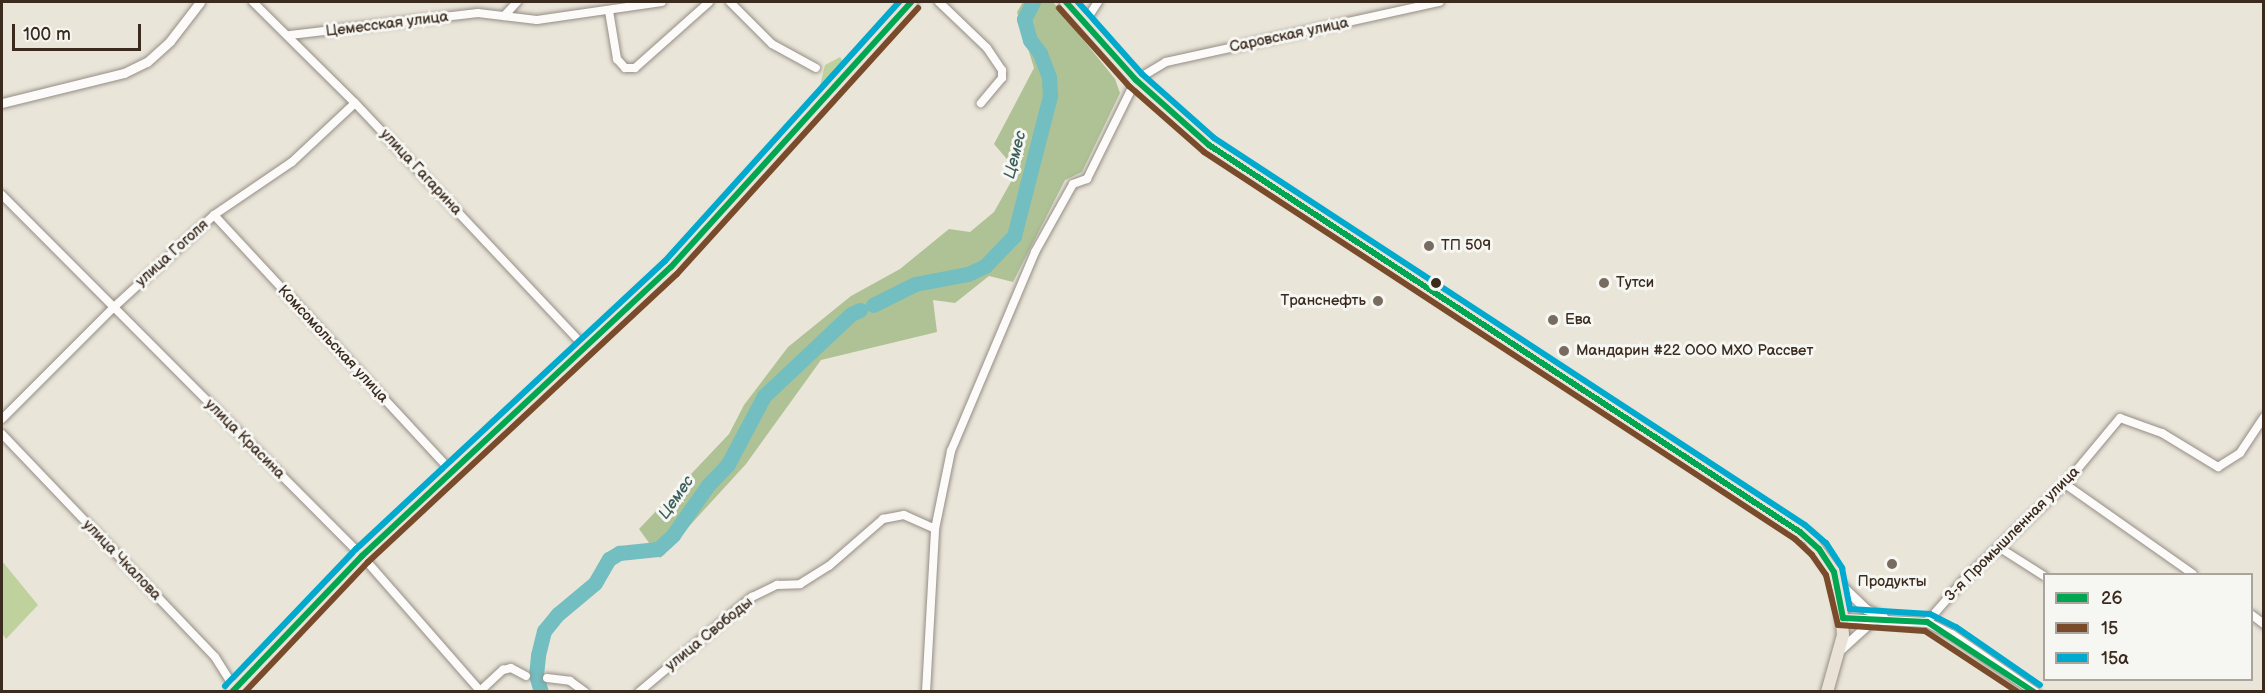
<!DOCTYPE html>
<meta charset="utf-8">
<style>
body{margin:0}
#map{position:relative;width:2265px;height:693px;overflow:hidden;background:#eae5d9;font-family:"Balsamiq Sans",sans-serif}
div>[style]{position:absolute}
[style*='--x']{left:calc(var(--x)*1px);top:calc(var(--y)*1px);width:calc(var(--w)*1px);rotate:calc(var(--a)*1deg)}
.green>*{inset:0;background:#bfd19c}
.forest>*{inset:0;background:#aec295}
.river>*{height:15px;margin:-7.5px;padding:0 7.5px;transform-origin:7.5px;border-radius:7.5px;background:#72bec1}
.roads{filter:drop-shadow(0 0 2px #948e86) drop-shadow(0 0 2px #948e86)}
.minor>*{height:8px;margin:-4px;padding:0 4px;transform-origin:4px;border-radius:4px;background:#fcfbf9}
.tertiary>*{height:9px;margin:-4.5px;padding:0 4.5px;transform-origin:4.5px;border-radius:4.5px;background:#fcfbf9}
.primary>*{height:12px;margin:-6px;padding:0 6px;transform-origin:6px;border-radius:6px;background:#ebe2d7}
.trunk>*{height:12px;margin:-6px;padding:0 6px;transform-origin:6px;border-radius:6px;background:#ebe2d7}
.bus-1>*{height:6px;margin:-3px;padding:0 3px;transform-origin:3px;border-radius:3px;background:#00a651}
.bus-2>*{height:6px;margin:-3px;padding:0 3px;transform-origin:3px;border-radius:3px;background:#7a4b2a}
.bus-3>*{height:6px;margin:-3px;padding:0 3px;transform-origin:3px;border-radius:3px;background:#00a9ce}
.dots>*{width:16px;height:16px;translate:-50% -50%;box-sizing:border-box;border:3px solid #f6f6f2;border-radius:50%}
span{translate:-50% -50%;white-space:nowrap;text-align:center;line-height:1.15;-webkit-text-stroke:6px #f6f6f2;paint-order:stroke}
.street-label{font-size:15px;color:#3b2a1e}
.poi-label{font-size:15px;color:#3b2a1e}
.left{translate:0 -50%;text-align:left}
.right{translate:-100% -50%;text-align:right}
.water-label{font-size:16px;color:#3c5f5b;font-style:italic}
.frame{position:absolute;inset:0;border:3px solid #3b2a1e;pointer-events:none}
.legend{position:absolute;left:2043px;top:573px;width:210px;height:108px;box-sizing:border-box;background:#f6f6f2;border:2px solid #aba49d;margin:0;padding:8px 10px;list-style:none;font-size:18px;color:#3b2a1e}
.legend li{display:flex;align-items:center;gap:12px;height:30px}
.legend b{width:30px;border:2px solid #aba49d}
.scale{position:absolute;left:12px;top:24px;width:129px;height:27px;box-sizing:border-box;border:3px solid #3b2a1e;border-top:0;padding-left:8px;font-size:18px;line-height:21px;white-space:nowrap;color:#3b2a1e;-webkit-text-stroke:4px #f6f6f2;paint-order:stroke}
</style>
<div id="map">
<div class="green">
<i style="clip-path:polygon(840px 57px,843px 62px,820px 86px,825px 65px)"></i>
<i style="clip-path:polygon(2px 561px,38px 605px,6px 639px,2px 633px)"></i>
</div>
<div class="forest">
<i style="clip-path:polygon(1023px 2px,1053px 2px,1115px 79px,1120px 93px,1082px 172px,1065px 180px,1013px 282px,989px 276px,955px 303px,933px 300px,937px 332px,821px 360px,746px 464px,660px 558px,639px 529px,729px 434px,744px 405px,788px 347px,851px 296px,900px 269px,949px 229px,970px 232px,994px 212px,1017px 171px,994px 144px,1034px 68px,1017px 12px)"></i>
</div>
<div class="river">
<i style="--x:873;--y:305;--w:47;--a:-26.6"></i>
<i style="--x:915;--y:284;--w:54;--a:-10.7"></i>
<i style="--x:968;--y:274;--w:19;--a:-25"></i>
<i style="--x:985;--y:266;--w:42;--a:-46"></i>
<i style="--x:1014;--y:236;--w:145;--a:-75.6"></i>
<i style="--x:1050;--y:96;--w:19;--a:-93"></i>
<i style="--x:1049;--y:77;--w:26;--a:-111"></i>
<i style="--x:1040;--y:53;--w:16;--a:-128"></i>
<i style="--x:1030;--y:40;--w:22;--a:-106"></i>
<i style="--x:1024;--y:19;--w:19;--a:-62"></i>
<i style="--x:541;--y:692;--w:18;--a:-106"></i>
<i style="--x:536;--y:675;--w:20;--a:-84"></i>
<i style="--x:538;--y:655;--w:25;--a:-76"></i>
<i style="--x:544;--y:631;--w:22;--a:-51"></i>
<i style="--x:558;--y:614;--w:48;--a:-40"></i>
<i style="--x:595;--y:583;--w:28;--a:-60"></i>
<i style="--x:609;--y:559;--w:12;--a:-31"></i>
<i style="--x:619;--y:553;--w:39;--a:-6"></i>
<i style="--x:658;--y:549;--w:21;--a:-43"></i>
<i style="--x:673;--y:535;--w:61;--a:-55"></i>
<i style="--x:708;--y:485;--w:29;--a:-46"></i>
<i style="--x:728;--y:464;--w:77;--a:-62.1"></i>
<i style="--x:764;--y:396;--w:120;--a:-43.3"></i>
<i style="--x:851;--y:314;--w:10;--a:-24"></i>
</div>
<div class="roads">
<div class="minor">
<i style="--x:253;--y:2;--w:144;--a:44.7"></i>
<i style="--x:355;--y:103;--w:334;--a:46.7"></i>
<i style="--x:730;--y:2;--w:59;--a:45"></i>
<i style="--x:772;--y:44;--w:50;--a:28.6"></i>
<i style="--x:939;--y:2;--w:66;--a:43.8"></i>
<i style="--x:987;--y:48;--w:27;--a:56"></i>
<i style="--x:1002;--y:70;--w:8;--a:90"></i>
<i style="--x:1002;--y:78;--w:33;--a:130"></i>
<i style="--x:609;--y:11;--w:49;--a:80.5"></i>
<i style="--x:617;--y:59;--w:12;--a:48"></i>
<i style="--x:625;--y:68;--w:10;--a:0"></i>
<i style="--x:635;--y:68;--w:99;--a:-41.7"></i>
<i style="--x:504;--y:16;--w:19;--a:-47"></i>
<i style="--x:1085;--y:22;--w:24;--a:-57"></i>
<i style="--x:290;--y:35;--w:189;--a:-6.7"></i>
<i style="--x:478;--y:13;--w:59;--a:6.8"></i>
<i style="--x:537;--y:20;--w:126;--a:-8.2"></i>
<i style="--x:2;--y:195;--w:510;--a:45.08"></i>
<i style="--x:362;--y:556;--w:179;--a:48.8"></i>
<i style="--x:214;--y:215;--w:350;--a:47.2"></i>
<i style="--x:2;--y:419;--w:157;--a:-45"></i>
<i style="--x:113;--y:308;--w:137;--a:-42.6"></i>
<i style="--x:214;--y:215;--w:94;--a:-34.2"></i>
<i style="--x:292;--y:162;--w:86;--a:-43.1"></i>
<i style="--x:2;--y:434;--w:308;--a:46.3"></i>
<i style="--x:215;--y:657;--w:41;--a:57.8"></i>
<i style="--x:2065;--y:484;--w:156;--a:35.1"></i>
<i style="--x:2000;--y:548;--w:52;--a:32.5"></i>
<i style="--x:2252;--y:615;--w:15;--a:37"></i>
<i style="--x:1927;--y:622;--w:55;--a:-48.7"></i>
<i style="--x:1963;--y:581;--w:141;--a:-43.6"></i>
<i style="--x:2065;--y:484;--w:86;--a:-50.2"></i>
<i style="--x:2120;--y:418;--w:45;--a:19.7"></i>
<i style="--x:2162;--y:433;--w:66;--a:31.3"></i>
<i style="--x:2218;--y:467;--w:26;--a:-32"></i>
<i style="--x:2240;--y:453;--w:43;--a:-56.3"></i>
<i style="--x:547;--y:678;--w:23;--a:7"></i>
<i style="--x:570;--y:681;--w:19;--a:36"></i>
<i style="--x:479;--y:692;--w:33;--a:-43"></i>
<i style="--x:503;--y:670;--w:8;--a:-14"></i>
<i style="--x:511;--y:668;--w:17;--a:28"></i>
<i style="--x:639;--y:692;--w:148;--a:-40.1"></i>
<i style="--x:752;--y:597;--w:28;--a:-26"></i>
<i style="--x:777;--y:585;--w:23;--a:-2"></i>
<i style="--x:800;--y:584;--w:34;--a:-32"></i>
<i style="--x:829;--y:566;--w:72;--a:-41"></i>
<i style="--x:883;--y:519;--w:21;--a:-11"></i>
<i style="--x:904;--y:515;--w:34;--a:24"></i>
<i style="--x:926;--y:692;--w:163;--a:-86.8"></i>
<i style="--x:935;--y:529;--w:80;--a:-78.4"></i>
<i style="--x:951;--y:451;--w:216;--a:-67.1"></i>
<i style="--x:1035;--y:252;--w:78;--a:-60.8"></i>
<i style="--x:1073;--y:184;--w:15;--a:-20"></i>
<i style="--x:1087;--y:179;--w:110;--a:-63.7"></i>
<i style="--x:1136;--y:80;--w:35;--a:-31"></i>
<i style="--x:1166;--y:62;--w:280;--a:-12.4"></i>
</div>
<div class="tertiary">
<i style="--x:2;--y:103;--w:126;--a:-13.8"></i>
<i style="--x:124;--y:73;--w:25;--a:-26"></i>
<i style="--x:147;--y:62;--w:31;--a:-42"></i>
<i style="--x:170;--y:41;--w:49;--a:-52.4"></i>
<i style="--x:1838;--y:582;--w:39;--a:44"></i>
<i style="--x:1866;--y:609;--w:19;--a:25"></i>
<i style="--x:1843;--y:618;--w:84;--a:2.7"></i>
<i style="--x:1927;--y:622;--w:27;--a:27"></i>
<i style="--x:1951;--y:634;--w:102;--a:34.6"></i>
<i style="--x:1841;--y:649;--w:45;--a:-42.3"></i>
</div>
<div class="primary">
<i style="--x:1066;--y:2;--w:105;--a:48.1"></i>
<i style="--x:1136;--y:80;--w:98;--a:41.7"></i>
<i style="--x:1209;--y:145;--w:717;--a:33.22"></i>
<i style="--x:1809;--y:538;--w:42;--a:53.7"></i>
<i style="--x:1834;--y:572;--w:28;--a:75"></i>
<i style="--x:1841;--y:599;--w:36;--a:87"></i>
<i style="--x:1843;--y:635;--w:59;--a:105.7"></i>
</div>
<div class="trunk">
<i style="--x:232;--y:692;--w:188;--a:-46.3"></i>
<i style="--x:362;--y:556;--w:423;--a:-43.1"></i>
<i style="--x:671;--y:267;--w:358;--a:-47.8"></i>
</div>
</div>
<div class="bus-1">
<i style="--x:1066;--y:2;--w:105;--a:48.1"></i>
<i style="--x:1136;--y:80;--w:98;--a:41.7"></i>
<i style="--x:1209;--y:145;--w:706;--a:33.22"></i>
<i style="--x:1800;--y:532;--w:25;--a:42"></i>
<i style="--x:1819;--y:549;--w:27;--a:57"></i>
<i style="--x:1834;--y:572;--w:47;--a:78.9"></i>
<i style="--x:1843;--y:618;--w:84;--a:2.7"></i>
<i style="--x:1927;--y:622;--w:128;--a:33.2"></i>
<i style="--x:232;--y:692;--w:188;--a:-46.3"></i>
<i style="--x:362;--y:556;--w:423;--a:-43.1"></i>
<i style="--x:671;--y:267;--w:358;--a:-47.8"></i>
</div>
<div class="bus-2">
<i style="--x:1059;--y:8;--w:105;--a:48.1"></i>
<i style="--x:1129;--y:86;--w:100;--a:41.3"></i>
<i style="--x:1204;--y:152;--w:706;--a:33.22"></i>
<i style="--x:1795;--y:539;--w:23;--a:43"></i>
<i style="--x:1812;--y:555;--w:24;--a:55"></i>
<i style="--x:1826;--y:575;--w:51;--a:76.5"></i>
<i style="--x:1838;--y:625;--w:87;--a:3.9"></i>
<i style="--x:1925;--y:631;--w:111;--a:33.3"></i>
<i style="--x:245;--y:692;--w:179;--a:-46.6"></i>
<i style="--x:368;--y:562;--w:422;--a:-43"></i>
<i style="--x:677;--y:274;--w:359;--a:-47.8"></i>
</div>
<div class="bus-3">
<i style="--x:1078;--y:2;--w:96;--a:48.4"></i>
<i style="--x:1142;--y:74;--w:96;--a:41.6"></i>
<i style="--x:1214;--y:138;--w:706;--a:33.22"></i>
<i style="--x:1805;--y:525;--w:28;--a:41"></i>
<i style="--x:1826;--y:543;--w:30;--a:57"></i>
<i style="--x:1842;--y:568;--w:42;--a:79"></i>
<i style="--x:1850;--y:609;--w:80;--a:3.6"></i>
<i style="--x:1930;--y:614;--w:29;--a:27"></i>
<i style="--x:1956;--y:627;--w:102;--a:34.6"></i>
<i style="--x:225;--y:686;--w:190;--a:-46.3"></i>
<i style="--x:356;--y:549;--w:422;--a:-43"></i>
<i style="--x:665;--y:261;--w:349;--a:-47.9"></i>
</div>
<div class="dots">
<i style="left:1429px;top:246px;background:#786b5f"></i>
<i style="left:1436px;top:283px;background:#3b2a1e"></i>
<i style="left:1604px;top:283px;background:#786b5f"></i>
<i style="left:1378px;top:301px;background:#786b5f"></i>
<i style="left:1553px;top:320px;background:#786b5f"></i>
<i style="left:1564px;top:351px;background:#786b5f"></i>
<i style="left:1892px;top:564px;background:#786b5f"></i>
</div>
<div class="street-label">
<span style="left:387px;top:24px;rotate:-7deg">Цемесская улица</span>
<span style="left:1289px;top:35px;rotate:-12deg">Саровская улица</span>
<span style="left:421px;top:172px;rotate:47deg">улица Гагарина</span>
<span style="left:172px;top:253px;rotate:-42deg">улица Гоголя</span>
<span style="left:333px;top:344px;rotate:47deg">Комсомольская улица</span>
<span style="left:245px;top:439px;rotate:45deg">улица Красина</span>
<span style="left:2012px;top:534px;rotate:-45deg">3-я Промышленная улица</span>
<span style="left:122px;top:560px;rotate:46deg">улица Чкалова</span>
<span style="left:709px;top:634px;rotate:-39deg">улица Свободы</span>
</div>
<div class="poi-label">
<span class="left" style="left:1441px;top:246px">ТП 509</span>
<span class="left" style="left:1616px;top:283px">Тутси</span>
<span class="right" style="left:1366px;top:301px">Транснефть</span>
<span class="left" style="left:1565px;top:320px">Ева</span>
<span class="left" style="left:1576px;top:351px">Мандарин #22 ООО МХО Рассвет</span>
<span style="left:1892px;top:582px">Продукты</span>
</div>
<div class="water-label">
<span style="left:1016px;top:155px;rotate:-76deg">Цемес</span>
<span style="left:677px;top:498px;rotate:-55deg">Цемес</span>
</div>
<div class="frame"></div>
<ul class="legend">
<li><b style="height:8px;background:#00a651"></b>26</li>
<li><b style="height:8px;background:#7a4b2a"></b>15</li>
<li><b style="height:8px;background:#00a9ce"></b>15а</li>
</ul>
<div class="scale">100 m</div>
</div>
